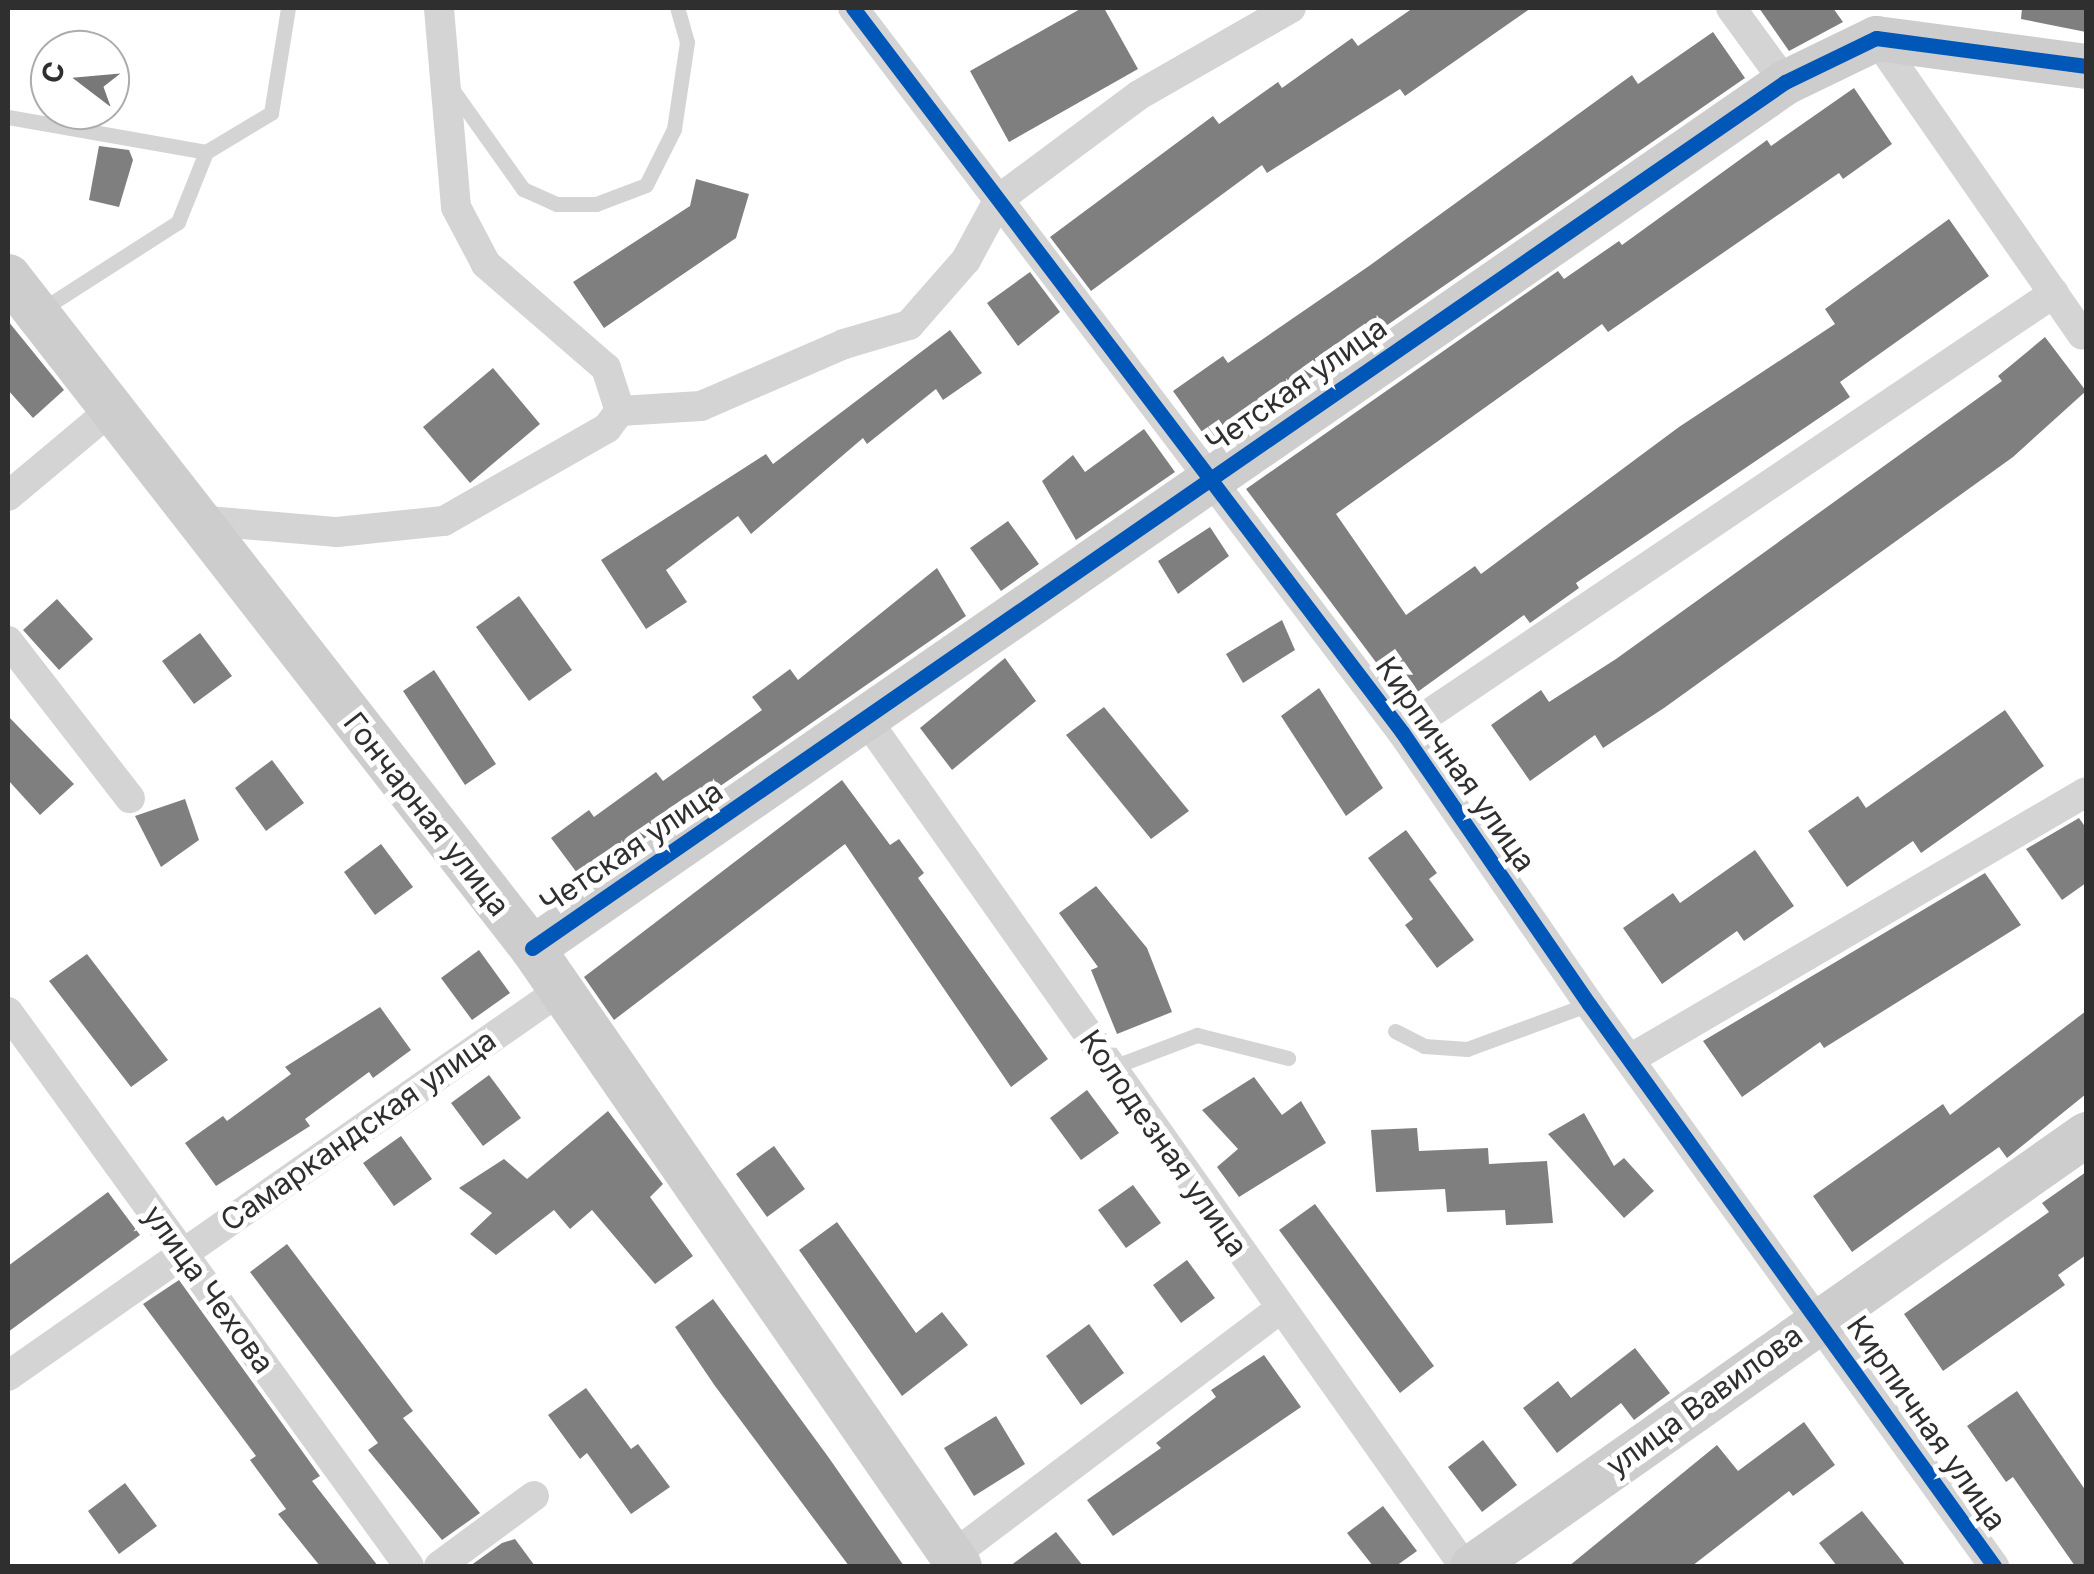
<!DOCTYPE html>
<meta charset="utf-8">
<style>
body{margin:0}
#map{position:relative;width:2094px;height:1574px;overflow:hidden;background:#fff;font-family:Inter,sans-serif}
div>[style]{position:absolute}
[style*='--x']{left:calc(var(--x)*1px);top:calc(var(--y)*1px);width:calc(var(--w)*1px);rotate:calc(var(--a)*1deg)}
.building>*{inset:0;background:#7f7f7f}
.lane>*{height:15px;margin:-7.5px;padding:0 7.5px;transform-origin:7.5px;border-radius:7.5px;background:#d4d4d4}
.street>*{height:30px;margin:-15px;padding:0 15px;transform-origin:15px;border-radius:15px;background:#d4d4d4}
.secondary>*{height:45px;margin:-22.5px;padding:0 22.5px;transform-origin:22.5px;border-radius:22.5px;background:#cdcdcd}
.cycleway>*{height:15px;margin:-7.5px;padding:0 7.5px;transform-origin:7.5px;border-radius:7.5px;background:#0057b8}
span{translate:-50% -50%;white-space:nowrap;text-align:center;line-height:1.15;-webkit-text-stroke:10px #fff;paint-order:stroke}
.street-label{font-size:30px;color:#2f2f2f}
.frame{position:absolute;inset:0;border:10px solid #2f2f2f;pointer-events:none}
.north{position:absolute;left:30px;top:30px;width:100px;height:100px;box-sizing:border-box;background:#fff;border:2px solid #acacac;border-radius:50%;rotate:286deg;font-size:28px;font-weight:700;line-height:40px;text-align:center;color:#2f2f2f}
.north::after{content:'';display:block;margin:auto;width:35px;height:45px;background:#787878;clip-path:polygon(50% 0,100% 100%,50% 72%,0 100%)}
</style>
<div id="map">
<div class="building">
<i style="clip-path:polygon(1082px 8px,1104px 8px,1138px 69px,1009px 142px,970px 71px)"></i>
<i style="clip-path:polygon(1413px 8px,1531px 8px,1405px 96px,1400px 89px,1267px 173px,1262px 165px,1091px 291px,1050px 237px,1213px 116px,1219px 124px,1278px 82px,1282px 88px,1352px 38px,1358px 46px)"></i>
<i style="clip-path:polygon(1759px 8px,1833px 8px,1843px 22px,1789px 51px)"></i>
<i style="clip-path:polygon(2022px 8px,2086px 8px,2086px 32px,2021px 19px)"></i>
<i style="clip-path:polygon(1713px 32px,1745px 78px,1212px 446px,1173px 391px,1223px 356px,1228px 363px,1369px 266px,1632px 75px,1638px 84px)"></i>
<i style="clip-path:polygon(1854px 88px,1892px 144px,1843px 179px,1839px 173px,1608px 332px,1602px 324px,1336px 514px,1406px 615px,1475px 566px,1481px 574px,1679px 427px,1835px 324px,1825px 309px,1949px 219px,1989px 276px,1840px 382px,1850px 397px,1576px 583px,1579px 588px,1530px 623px,1524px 615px,1405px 701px,1246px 489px,1558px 271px,1564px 279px,1619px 241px,1622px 245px,1767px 140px,1771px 146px)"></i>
<i style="clip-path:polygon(99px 146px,129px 150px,133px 160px,119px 207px,89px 200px)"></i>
<i style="clip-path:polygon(696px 179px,749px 194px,736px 238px,604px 328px,573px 282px,690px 206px)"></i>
<i style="clip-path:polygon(1030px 272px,1060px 312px,1018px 346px,987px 303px)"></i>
<i style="clip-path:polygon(8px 321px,64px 390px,33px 418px,8px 390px)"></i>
<i style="clip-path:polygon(950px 330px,982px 373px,943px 400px,936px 389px,867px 444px,863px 438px,751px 534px,738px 516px,666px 570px,687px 602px,646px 629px,601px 560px,766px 454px,773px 464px)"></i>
<i style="clip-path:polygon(2045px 337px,2086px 391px,2013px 457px,1664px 708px,1603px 748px,1595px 735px,1530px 781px,1491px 725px,1541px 690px,1549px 702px,1616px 659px,2002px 381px,1998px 376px)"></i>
<i style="clip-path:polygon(493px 368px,540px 424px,470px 483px,423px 427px)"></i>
<i style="clip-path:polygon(1144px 429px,1175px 472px,1076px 540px,1042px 481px,1073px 455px,1085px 472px)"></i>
<i style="clip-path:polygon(1008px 521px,1039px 564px,1001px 591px,970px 548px)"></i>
<i style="clip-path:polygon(1210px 527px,1229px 556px,1178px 594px,1158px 561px)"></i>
<i style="clip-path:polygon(937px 568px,966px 616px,583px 881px,551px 838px,589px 810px,594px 817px,656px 772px,663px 781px,762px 710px,752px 697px,790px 669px,798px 680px)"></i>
<i style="clip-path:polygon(519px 596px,572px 670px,529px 701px,476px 627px)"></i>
<i style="clip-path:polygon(57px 599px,93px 639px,59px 670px,23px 630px)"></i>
<i style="clip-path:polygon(1282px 620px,1295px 650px,1243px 683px,1226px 654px)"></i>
<i style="clip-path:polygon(200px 633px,232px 676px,194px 704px,162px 661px)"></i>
<i style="clip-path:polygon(1005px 658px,1036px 701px,952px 770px,920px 728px)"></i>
<i style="clip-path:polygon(434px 670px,496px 764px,465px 785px,403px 691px)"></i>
<i style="clip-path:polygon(1319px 688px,1383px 788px,1346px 816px,1281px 716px)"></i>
<i style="clip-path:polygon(1104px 707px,1189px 811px,1151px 839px,1066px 735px)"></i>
<i style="clip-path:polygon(2005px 710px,2044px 766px,1921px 853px,1913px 841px,1847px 887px,1808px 831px,1858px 796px,1866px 808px)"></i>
<i style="clip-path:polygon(8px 716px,74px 784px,40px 815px,8px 780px)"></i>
<i style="clip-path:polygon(272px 760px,304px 803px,266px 831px,235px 788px)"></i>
<i style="clip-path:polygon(842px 780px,890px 845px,899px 839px,924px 873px,918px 878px,1048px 1059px,1011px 1087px,845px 844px,614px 1020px,584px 977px)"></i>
<i style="clip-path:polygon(185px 799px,199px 840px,161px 867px,135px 816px)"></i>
<i style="clip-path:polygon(2079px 818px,2086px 828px,2086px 883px,2062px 900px,2026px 849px)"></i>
<i style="clip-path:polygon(1406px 830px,1437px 873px,1429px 879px,1474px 940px,1437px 968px,1405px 925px,1413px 919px,1368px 858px)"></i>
<i style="clip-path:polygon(381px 844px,413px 887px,375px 915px,344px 872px)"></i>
<i style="clip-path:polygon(1755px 850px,1794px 906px,1744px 941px,1737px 931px,1662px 984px,1623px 928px,1673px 893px,1680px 903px)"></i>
<i style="clip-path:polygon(1985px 873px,2021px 925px,1824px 1048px,1820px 1042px,1742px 1097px,1703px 1041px)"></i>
<i style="clip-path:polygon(1096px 886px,1147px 948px,1172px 1012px,1117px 1034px,1091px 970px,1098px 967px,1059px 913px)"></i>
<i style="clip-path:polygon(479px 950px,510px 993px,472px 1020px,441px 978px)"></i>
<i style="clip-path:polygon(87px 954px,168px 1060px,131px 1087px,49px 981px)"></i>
<i style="clip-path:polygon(380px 1007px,411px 1050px,373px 1078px,369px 1072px,305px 1119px,310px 1126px,216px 1186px,185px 1143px,223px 1116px,227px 1121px,291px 1074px,285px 1067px)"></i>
<i style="clip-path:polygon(2086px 1011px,2086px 1094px,2007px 1158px,1999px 1147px,1852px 1252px,1813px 1196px,1943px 1104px,1950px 1115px)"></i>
<i style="clip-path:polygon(489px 1075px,521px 1118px,483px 1146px,451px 1103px)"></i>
<i style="clip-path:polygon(1254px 1077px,1282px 1115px,1301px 1101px,1326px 1143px,1239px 1197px,1217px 1167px,1238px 1149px,1202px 1110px)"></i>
<i style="clip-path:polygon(1087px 1090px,1119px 1133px,1081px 1160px,1050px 1118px)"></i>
<i style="clip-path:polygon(608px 1111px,663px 1184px,650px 1197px,693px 1256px,655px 1284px,592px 1210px,570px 1229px,554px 1210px,496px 1255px,470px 1234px,492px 1213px,459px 1188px,504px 1159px,527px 1179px)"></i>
<i style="clip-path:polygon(1584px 1113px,1614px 1166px,1624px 1158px,1654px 1191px,1624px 1218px,1548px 1134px)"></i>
<i style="clip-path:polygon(1417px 1128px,1419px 1151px,1488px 1148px,1489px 1164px,1547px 1161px,1553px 1223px,1506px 1225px,1505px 1210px,1447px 1212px,1445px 1189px,1376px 1192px,1371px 1130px)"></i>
<i style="clip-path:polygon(401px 1136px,432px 1179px,394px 1206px,363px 1163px)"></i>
<i style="clip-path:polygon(774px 1146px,805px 1189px,767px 1217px,736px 1174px)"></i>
<i style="clip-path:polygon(2086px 1172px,2086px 1255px,2058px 1275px,2065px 1285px,1943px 1371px,1904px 1314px,2049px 1212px,2042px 1203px)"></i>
<i style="clip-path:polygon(1133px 1185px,1161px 1223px,1126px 1248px,1098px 1210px)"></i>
<i style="clip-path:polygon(108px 1192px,140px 1235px,8px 1332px,8px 1266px)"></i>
<i style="clip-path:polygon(1315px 1204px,1434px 1366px,1400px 1393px,1279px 1230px)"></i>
<i style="clip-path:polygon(837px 1222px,916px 1333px,942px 1312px,968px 1345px,902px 1396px,799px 1250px)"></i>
<i style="clip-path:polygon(287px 1244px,413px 1411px,403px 1418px,480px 1513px,442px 1540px,368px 1450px,378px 1443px,250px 1272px)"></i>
<i style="clip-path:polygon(1187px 1260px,1215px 1298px,1181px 1323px,1153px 1285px)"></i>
<i style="clip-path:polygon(179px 1280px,320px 1476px,312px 1481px,378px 1566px,320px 1566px,278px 1514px,286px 1509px,250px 1460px,256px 1456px,143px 1304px)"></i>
<i style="clip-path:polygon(713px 1299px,829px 1458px,904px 1566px,849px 1566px,715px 1386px,675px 1327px)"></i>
<i style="clip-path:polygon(1089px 1324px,1124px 1373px,1081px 1405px,1046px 1356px)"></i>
<i style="clip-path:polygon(1635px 1348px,1670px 1393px,1634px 1420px,1621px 1403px,1557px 1453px,1523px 1408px,1558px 1381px,1571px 1398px)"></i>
<i style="clip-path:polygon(1264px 1355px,1301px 1407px,1113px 1536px,1087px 1500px,1161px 1448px,1156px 1443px,1216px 1397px,1211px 1390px)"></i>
<i style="clip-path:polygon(586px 1388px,631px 1449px,638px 1444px,670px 1487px,631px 1514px,587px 1453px,580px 1459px,548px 1415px)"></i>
<i style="clip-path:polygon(2017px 1391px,2086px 1491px,2086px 1566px,2075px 1566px,2013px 1477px,2006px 1482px,1967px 1426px)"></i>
<i style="clip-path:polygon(996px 1416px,1025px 1464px,974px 1496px,944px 1448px)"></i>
<i style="clip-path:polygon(1804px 1422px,1835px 1465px,1793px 1496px,1789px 1491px,1692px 1566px,1569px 1566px,1717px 1445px,1738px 1471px)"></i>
<i style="clip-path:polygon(1483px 1440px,1517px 1485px,1482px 1512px,1448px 1467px)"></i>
<i style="clip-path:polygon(125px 1483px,157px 1526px,119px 1554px,88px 1511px)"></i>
<i style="clip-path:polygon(1383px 1506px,1417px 1551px,1396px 1566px,1373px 1566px,1347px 1533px)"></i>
<i style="clip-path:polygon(1862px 1511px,1906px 1566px,1837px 1566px,1819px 1543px)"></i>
<i style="clip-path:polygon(1056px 1532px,1083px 1566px,1010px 1566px)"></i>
<i style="clip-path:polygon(515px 1539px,535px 1566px,470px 1566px,502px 1543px)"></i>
</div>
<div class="lane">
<i style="--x:452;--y:89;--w:123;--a:54.6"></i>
<i style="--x:523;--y:189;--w:37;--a:24"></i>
<i style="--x:557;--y:204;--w:39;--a:0"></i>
<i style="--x:596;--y:204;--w:53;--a:-20.8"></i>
<i style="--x:646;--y:185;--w:63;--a:-63.4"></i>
<i style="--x:674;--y:129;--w:88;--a:-81.5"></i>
<i style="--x:687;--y:42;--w:35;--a:-106"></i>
<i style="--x:8;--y:117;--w:201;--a:10"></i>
<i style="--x:41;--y:310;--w:163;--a:-32.7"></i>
<i style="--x:178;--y:222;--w:75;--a:-68.2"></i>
<i style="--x:206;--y:152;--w:76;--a:-31"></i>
<i style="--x:271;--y:113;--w:106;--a:-80.8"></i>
<i style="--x:1395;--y:1031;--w:33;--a:27"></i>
<i style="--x:1424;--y:1046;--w:43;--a:4"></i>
<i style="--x:1467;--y:1049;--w:130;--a:-20.2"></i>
<i style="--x:1113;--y:1067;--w:90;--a:-20.9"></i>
<i style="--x:1197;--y:1035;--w:94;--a:14.2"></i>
</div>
<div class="street">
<i style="--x:853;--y:8;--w:909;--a:52.83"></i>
<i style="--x:1402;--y:732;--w:330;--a:55.5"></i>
<i style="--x:1589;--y:1004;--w:693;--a:54.22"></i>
<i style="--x:1731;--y:8;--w:92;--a:53.9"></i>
<i style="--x:1876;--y:38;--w:361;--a:55.2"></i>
<i style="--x:2082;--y:334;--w:5;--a:-37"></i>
<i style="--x:620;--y:411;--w:81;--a:-3.5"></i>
<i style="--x:701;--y:406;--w:156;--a:-23.4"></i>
<i style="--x:844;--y:344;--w:68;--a:-16.3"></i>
<i style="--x:909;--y:325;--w:86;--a:-48.8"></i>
<i style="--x:966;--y:260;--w:69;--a:-61.6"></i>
<i style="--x:999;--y:199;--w:174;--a:-36.6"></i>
<i style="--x:1139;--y:95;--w:175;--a:-29.8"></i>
<i style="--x:8;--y:496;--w:136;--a:-39.9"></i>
<i style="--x:196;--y:520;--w:142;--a:4.9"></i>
<i style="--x:337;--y:532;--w:108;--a:-5.9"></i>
<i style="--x:444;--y:521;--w:188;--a:-29.7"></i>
<i style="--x:607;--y:428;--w:21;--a:-53"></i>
<i style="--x:620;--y:411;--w:45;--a:-108"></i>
<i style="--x:606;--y:368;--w:159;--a:-139.1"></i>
<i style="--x:486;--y:264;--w:64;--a:-117.8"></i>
<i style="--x:456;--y:207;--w:200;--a:-94.9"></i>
<i style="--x:8;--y:641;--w:199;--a:52.2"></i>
<i style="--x:866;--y:719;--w:1037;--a:54.78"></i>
<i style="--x:1402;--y:732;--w:786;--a:-33.95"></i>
<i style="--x:8;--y:1012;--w:684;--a:54.1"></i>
<i style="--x:1630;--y:1059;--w:528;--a:-30.35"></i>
<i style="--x:8;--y:1376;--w:676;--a:-34.94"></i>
<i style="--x:952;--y:1556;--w:409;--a:-37"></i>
<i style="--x:439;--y:1566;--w:118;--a:-36.4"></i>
</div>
<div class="secondary">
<i style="--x:8;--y:276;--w:852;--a:52.05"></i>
<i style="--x:532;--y:948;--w:751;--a:55.36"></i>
<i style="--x:532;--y:948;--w:1523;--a:-34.65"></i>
<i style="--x:1785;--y:82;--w:101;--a:-25.8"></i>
<i style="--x:1876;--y:38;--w:212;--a:7.6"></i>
<i style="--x:1472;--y:1566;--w:751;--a:-35.13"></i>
</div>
<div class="cycleway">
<i style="--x:853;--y:8;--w:909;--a:52.83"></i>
<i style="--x:1402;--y:732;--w:330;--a:55.5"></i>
<i style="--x:1589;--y:1004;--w:693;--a:54.22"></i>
<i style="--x:532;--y:948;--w:1523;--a:-34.65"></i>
<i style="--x:1785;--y:82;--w:101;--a:-25.8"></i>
<i style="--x:1876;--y:38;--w:212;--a:7.6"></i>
</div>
<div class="street-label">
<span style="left:1296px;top:385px;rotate:-35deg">Четская улица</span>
<span style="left:1456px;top:764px;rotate:55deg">Кирпичная улица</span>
<span style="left:427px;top:814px;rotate:52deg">Гончарная улица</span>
<span style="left:631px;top:847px;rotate:-34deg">Четская улица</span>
<span style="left:358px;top:1130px;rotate:-35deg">Самаркандская улица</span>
<span style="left:1164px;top:1143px;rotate:55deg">Колодезная улица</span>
<span style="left:209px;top:1289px;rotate:54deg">улица Чехова</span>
<span style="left:1704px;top:1400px;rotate:-36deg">улица Вавилова</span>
<span style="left:1927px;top:1423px;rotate:55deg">Кирпичная улица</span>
</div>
<div class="frame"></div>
<div class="north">С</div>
</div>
